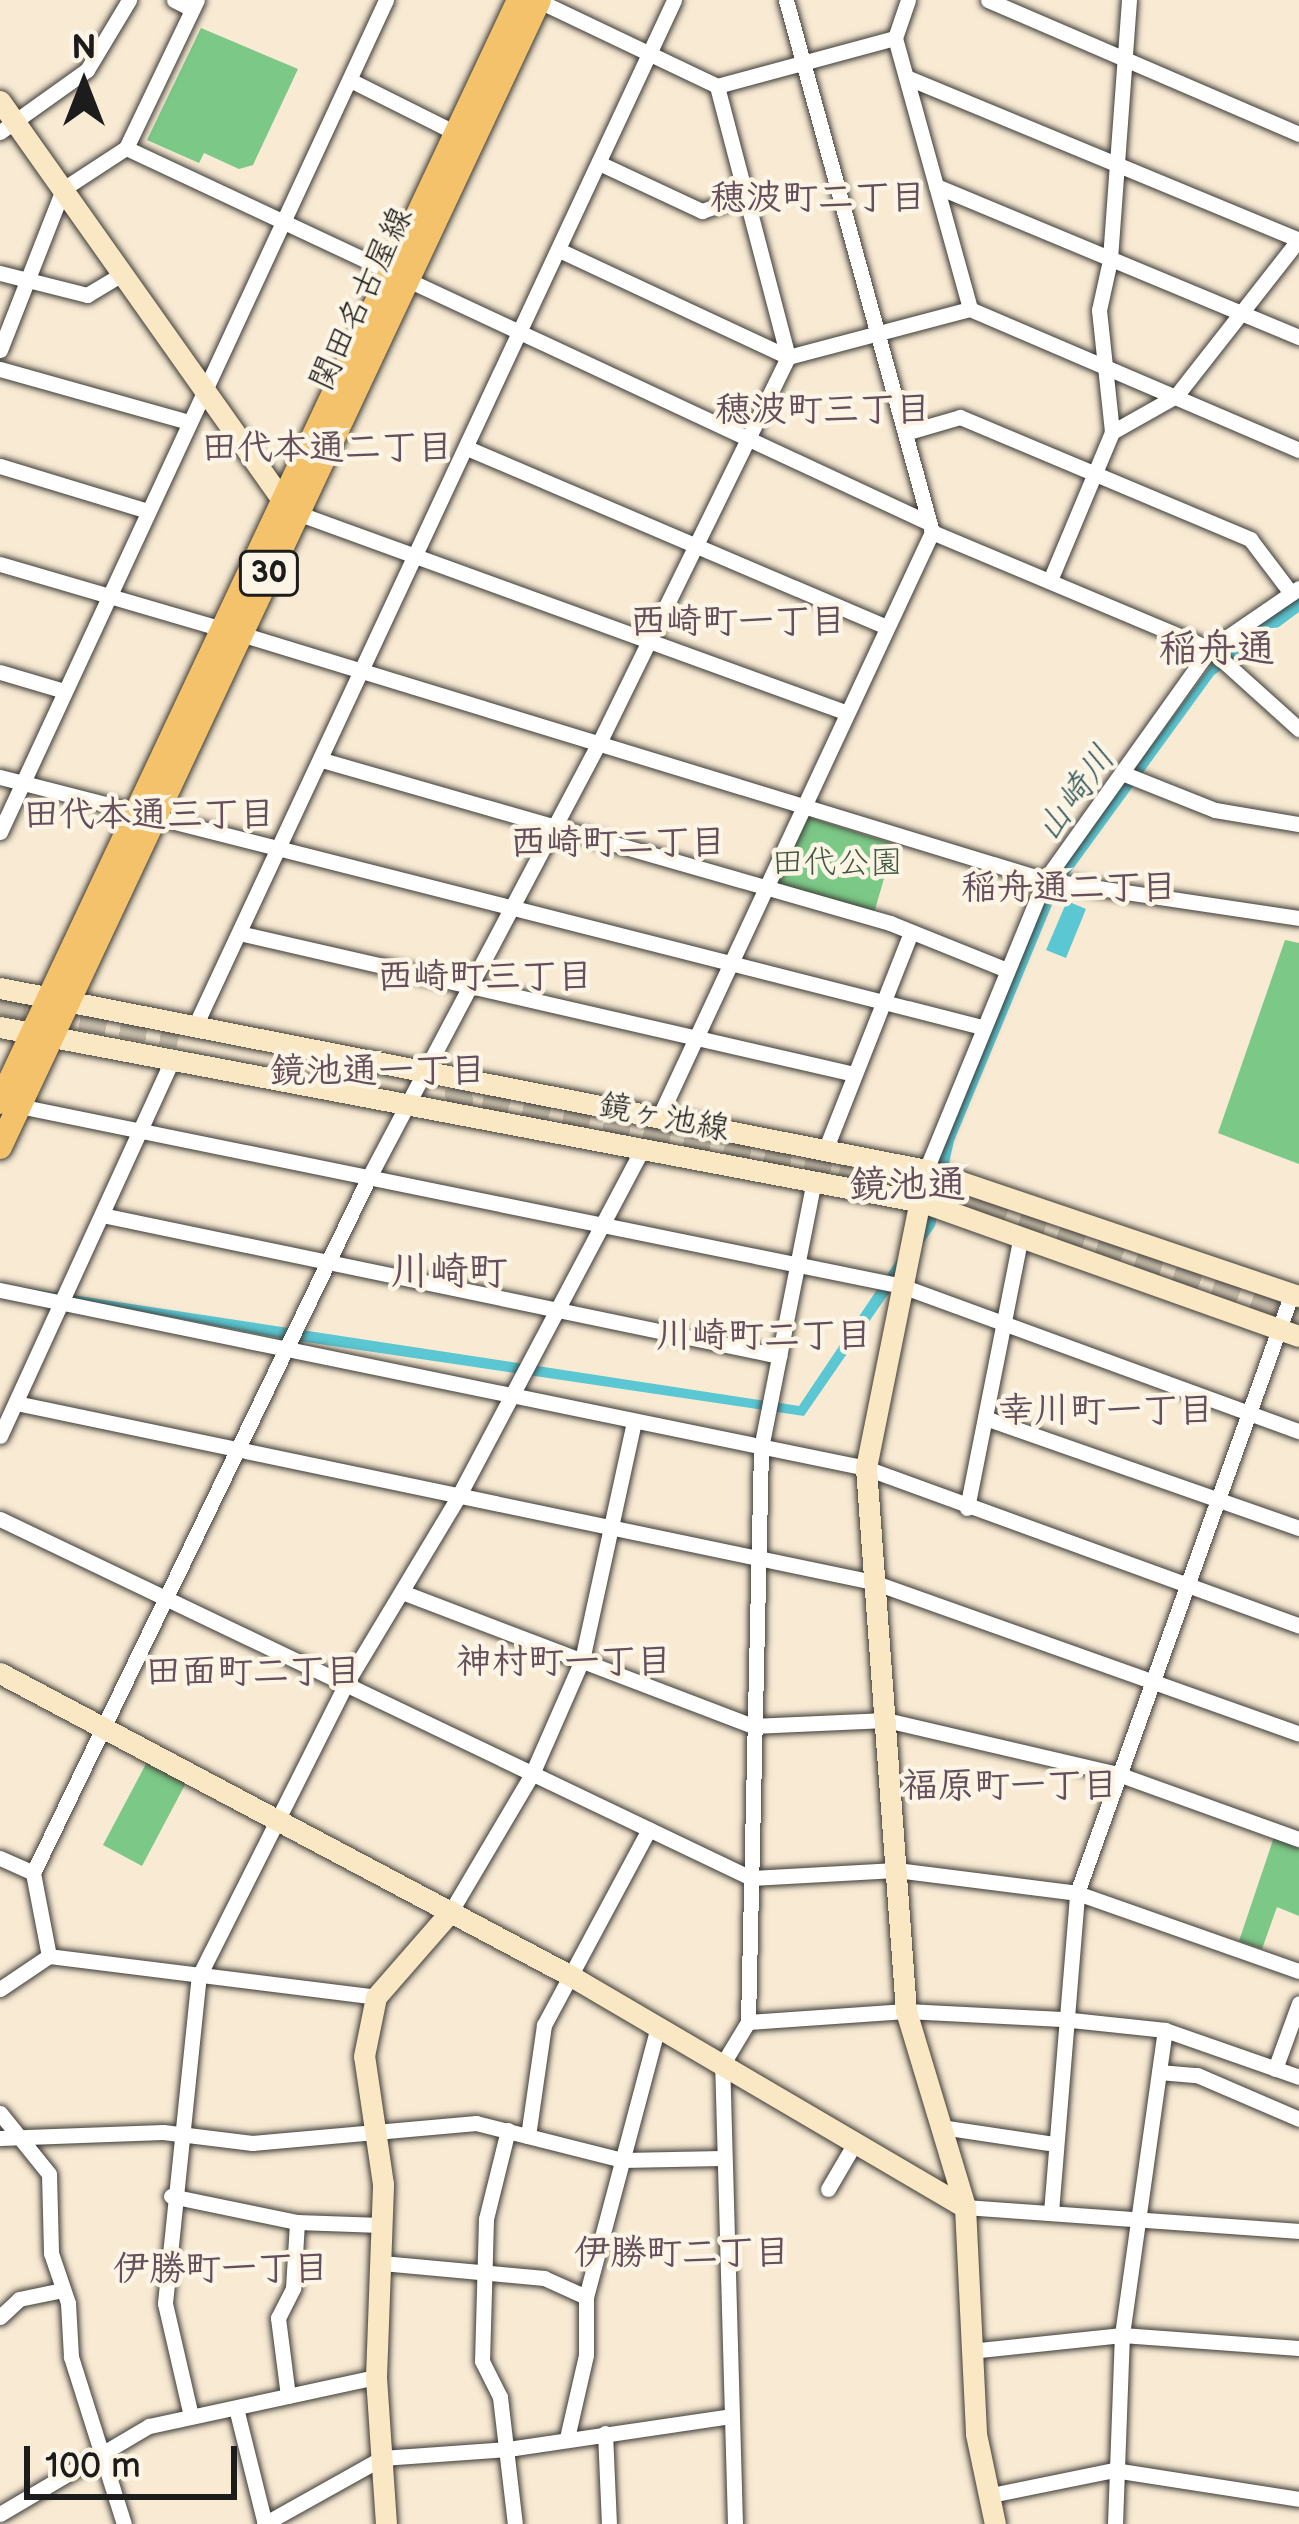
<!DOCTYPE html>
<meta charset="utf-8">
<style>
body{margin:0}
#map{position:relative;width:1299px;height:2524px;overflow:hidden;background:#f8ead3;font-family:"Balsamiq Sans","Klee One",sans-serif}
div>[style]{position:absolute}
[style*='--x']{left:calc(var(--x)*1px);top:calc(var(--y)*1px);width:calc(var(--w)*1px);rotate:calc(var(--a)*1deg)}
.green>*{inset:0;background:#7cc887}
.water>*{inset:0;background:#5ac7d2}
.highway-tunnel>*{height:27px;margin-top:-13.5px;transform-origin:0;background:repeating-linear-gradient(90deg,#ccc1ae 0 27px,transparent 0 41px)}
.roads{filter:drop-shadow(0 0 3px #3d3b37) drop-shadow(0 0 3px #3d3b37)}
.street>*{height:15px;margin:-7.5px;padding:0 7.5px;transform-origin:7.5px;border-radius:7.5px;background:#fff}
.secondary>*{height:21px;margin:-10.5px;padding:0 10.5px;transform-origin:10.5px;border-radius:10.5px;background:#fae7c3}
.primary>*{height:24px;margin:-12px;padding:0 12px;transform-origin:12px;border-radius:12px;background:#f3c26a}
span{translate:-50% -50%;white-space:nowrap;text-align:center;line-height:1.15;-webkit-text-stroke:9px #fcf5e5;paint-order:stroke}
.shield-label span{padding:3px 9px;background:#fcf5e5;border:3px solid;border-radius:9px;-webkit-text-stroke-width:0}
.shield-label{font-size:30px;color:#1c1c1c;font-weight:700}
.street-label{font-size:33px;color:#1c1c1c}
.park-label{font-size:33px;color:#3e5841}
.neighbourhood-label{font-size:36px;color:#654f5c;font-weight:700}
.water-label{font-size:36px;color:#32585c;font-style:italic}
.quarter-label{font-size:39px;color:#654f5c;font-weight:700}
.north{position:absolute;left:24px;top:24px;width:120px;height:120px;-webkit-text-stroke:9px #fcf5e5;paint-order:stroke;rotate:0deg;font-size:33px;font-weight:700;line-height:48px;text-align:center;color:#1c1c1c}
.north::after{content:'';display:block;margin:auto;width:42px;height:54px;background:#1c1c1c;clip-path:polygon(50% 0,100% 100%,50% 72%,0 100%)}
.scale{position:absolute;left:24px;top:2446px;width:213px;height:54px;box-sizing:border-box;border:6px solid #1c1c1c;border-top:0;padding-left:15px;font-size:36px;line-height:42px;white-space:nowrap;color:#1c1c1c;-webkit-text-stroke:9px #fcf5e5;paint-order:stroke}
</style>
<div id="map">
<div class="green">
<i style="clip-path:polygon(201px 28px,298px 69px,253px 165px,239px 169px,204px 153px,199px 163px,147px 140px)"></i>
<i style="clip-path:polygon(808px 817px,894px 844px,874px 913px,776px 884px)"></i>
<i style="clip-path:polygon(1285px 940px,1299px 943px,1299px 1164px,1218px 1133px)"></i>
<i style="clip-path:polygon(148px 1760px,187px 1781px,142px 1866px,103px 1845px)"></i>
<i style="clip-path:polygon(1274px 1837px,1299px 1848px,1299px 1916px,1277px 1907px,1262px 1949px,1239px 1941px)"></i>
</div>
<div class="water">
<i style="clip-path:polygon(1299px 595px,1299px 612px,1214px 675px,1059px 888px,954px 1141px,935px 1226px,804px 1416px,279px 1338px,0 1284px,799px 1406px,923px 1221px,944px 1137px,1047px 887px,1226px 645px)"></i>
<i style="clip-path:polygon(1067px 901px,1086px 909px,1066px 958px,1046px 950px)"></i>
</div>
<div class="highway-tunnel">
<i style="--x:0;--y:1001;--w:182;--a:10.4"></i>
<i style="--x:446;--y:1103;--w:37;--a:-6"></i>
<i style="--x:483;--y:1099;--w:380;--a:12"></i>
<i style="--x:841;--y:1163;--w:166;--a:15"></i>
<i style="--x:980;--y:1208;--w:338;--a:19.2"></i>
</div>
<div class="roads">
<div class="street">
<i style="--x:174;--y:0;--w:20;--a:27"></i>
<i style="--x:908;--y:0;--w:40;--a:108.9"></i>
<i style="--x:895;--y:38;--w:281;--a:74.5"></i>
<i style="--x:970;--y:309;--w:358;--a:23.2"></i>
<i style="--x:988;--y:0;--w:339;--a:23.3"></i>
<i style="--x:1129;--y:0;--w:261;--a:94.2"></i>
<i style="--x:1110;--y:260;--w:51;--a:102.4"></i>
<i style="--x:1099;--y:310;--w:123;--a:83.9"></i>
<i style="--x:1112;--y:432;--w:73;--a:-29.4"></i>
<i style="--x:1176;--y:396;--w:199;--a:-51.9"></i>
<i style="--x:539;--y:1;--w:197;--a:25.5"></i>
<i style="--x:717;--y:86;--w:184;--a:-15.1"></i>
<i style="--x:906;--y:77;--w:425;--a:22.5"></i>
<i style="--x:350;--y:80;--w:119;--a:26.6"></i>
<i style="--x:0;--y:132;--w:107;--a:-35.5"></i>
<i style="--x:87;--y:70;--w:82;--a:-59"></i>
<i style="--x:126;--y:148;--w:293;--a:25.1"></i>
<i style="--x:599;--y:163;--w:114;--a:25"></i>
<i style="--x:702;--y:211;--w:46;--a:-19.2"></i>
<i style="--x:936;--y:186;--w:393;--a:22.6"></i>
<i style="--x:559;--y:250;--w:253;--a:25"></i>
<i style="--x:788;--y:357;--w:188;--a:-14.8"></i>
<i style="--x:0;--y:273;--w:90;--a:14.2"></i>
<i style="--x:87;--y:295;--w:41;--a:-31"></i>
<i style="--x:408;--y:280;--w:575;--a:25"></i>
<i style="--x:0;--y:350;--w:173;--a:-68.6"></i>
<i style="--x:63;--y:189;--w:75;--a:-33.1"></i>
<i style="--x:126;--y:148;--w:164;--a:-64.4"></i>
<i style="--x:0;--y:369;--w:196;--a:15.7"></i>
<i style="--x:905;--y:433;--w:57;--a:-16.2"></i>
<i style="--x:960;--y:417;--w:315;--a:22.8"></i>
<i style="--x:1250;--y:539;--w:68;--a:52.8"></i>
<i style="--x:467;--y:448;--w:454;--a:23.1"></i>
<i style="--x:0;--y:466;--w:155;--a:16.9"></i>
<i style="--x:297;--y:513;--w:583;--a:19.96"></i>
<i style="--x:932;--y:532;--w:302;--a:22.8"></i>
<i style="--x:1210;--y:649;--w:120;--a:42"></i>
<i style="--x:0;--y:564;--w:232;--a:16.3"></i>
<i style="--x:1051;--y:578;--w:158;--a:-67.3"></i>
<i style="--x:241;--y:634;--w:841;--a:17.01"></i>
<i style="--x:1045;--y:880;--w:257;--a:8.5"></i>
<i style="--x:0;--y:672;--w:67;--a:16.5"></i>
<i style="--x:322;--y:760;--w:591;--a:16.01"></i>
<i style="--x:890;--y:923;--w:126;--a:21.9"></i>
<i style="--x:1122;--y:773;--w:100;--a:21.7"></i>
<i style="--x:1215;--y:810;--w:85;--a:9.5"></i>
<i style="--x:0;--y:777;--w:140;--a:14.4"></i>
<i style="--x:155;--y:817;--w:853;--a:14.25"></i>
<i style="--x:0;--y:832;--w:917;--a:-65.11"></i>
<i style="--x:239;--y:933;--w:631;--a:12.91"></i>
<i style="--x:195;--y:1026;--w:1132;--a:-64.97"></i>
<i style="--x:19;--y:1106;--w:901;--a:11.52"></i>
<i style="--x:902;--y:1286;--w:423;--a:20.1"></i>
<i style="--x:661;--y:1113;--w:641;--a:-64.99"></i>
<i style="--x:932;--y:532;--w:552;--a:-105.35"></i>
<i style="--x:826;--y:1148;--w:232;--a:-68.5"></i>
<i style="--x:926;--y:1170;--w:313;--a:-67.7"></i>
<i style="--x:1045;--y:880;--w:284;--a:-54.5"></i>
<i style="--x:1210;--y:649;--w:108;--a:-34.4"></i>
<i style="--x:102;--y:1215;--w:692;--a:11.76"></i>
<i style="--x:0;--y:1290;--w:884;--a:11.61"></i>
<i style="--x:866;--y:1468;--w:461;--a:20"></i>
<i style="--x:16;--y:1403;--w:875;--a:11.8"></i>
<i style="--x:873;--y:1582;--w:452;--a:19.6"></i>
<i style="--x:985;--y:1418;--w:333;--a:19.3"></i>
<i style="--x:0;--y:1436;--w:415;--a:-65.4"></i>
<i style="--x:967;--y:1508;--w:277;--a:-78.8"></i>
<i style="--x:0;--y:1519;--w:832;--a:25.55"></i>
<i style="--x:751;--y:1878;--w:145;--a:-3.2"></i>
<i style="--x:896;--y:1870;--w:182;--a:7.2"></i>
<i style="--x:1077;--y:1893;--w:235;--a:19.4"></i>
<i style="--x:402;--y:1592;--w:375;--a:20.9"></i>
<i style="--x:752;--y:1726;--w:134;--a:-2.6"></i>
<i style="--x:886;--y:1720;--w:238;--a:13.1"></i>
<i style="--x:1118;--y:1774;--w:192;--a:19.8"></i>
<i style="--x:0;--y:1858;--w:36;--a:24"></i>
<i style="--x:33;--y:1873;--w:85;--a:79.1"></i>
<i style="--x:33;--y:1873;--w:773;--a:-64.23"></i>
<i style="--x:369;--y:1177;--w:489;--a:-62.1"></i>
<i style="--x:598;--y:745;--w:432;--a:-63.9"></i>
<i style="--x:788;--y:357;--w:280;--a:-104.7"></i>
<i style="--x:451;--y:1911;--w:159;--a:-59.4"></i>
<i style="--x:532;--y:1774;--w:124;--a:-66.3"></i>
<i style="--x:582;--y:1660;--w:244;--a:-77.7"></i>
<i style="--x:0;--y:1989;--w:59;--a:-34"></i>
<i style="--x:49;--y:1956;--w:330;--a:7.1"></i>
<i style="--x:748;--y:2022;--w:574;--a:-88.7"></i>
<i style="--x:761;--y:1448;--w:272;--a:-78.8"></i>
<i style="--x:1275;--y:2069;--w:70;--a:-70"></i>
<i style="--x:1159;--y:2072;--w:38;--a:5"></i>
<i style="--x:1197;--y:2075;--w:111;--a:23.3"></i>
<i style="--x:0;--y:2113;--w:78;--a:51.2"></i>
<i style="--x:49;--y:2174;--w:79;--a:88.5"></i>
<i style="--x:51;--y:2253;--w:53;--a:71.2"></i>
<i style="--x:68;--y:2303;--w:54;--a:86.8"></i>
<i style="--x:71;--y:2357;--w:175;--a:72.4"></i>
<i style="--x:941;--y:2127;--w:115;--a:8.5"></i>
<i style="--x:508;--y:2130;--w:92;--a:103.9"></i>
<i style="--x:486;--y:2219;--w:142;--a:91.6"></i>
<i style="--x:482;--y:2361;--w:40;--a:63.4"></i>
<i style="--x:500;--y:2397;--w:128;--a:83.3"></i>
<i style="--x:528;--y:2136;--w:112;--a:-81.8"></i>
<i style="--x:544;--y:2025;--w:222;--a:-61.8"></i>
<i style="--x:0;--y:2138;--w:163;--a:-2.1"></i>
<i style="--x:163;--y:2132;--w:90;--a:7"></i>
<i style="--x:252;--y:2143;--w:225;--a:-5.1"></i>
<i style="--x:476;--y:2123;--w:151;--a:14.2"></i>
<i style="--x:622;--y:2160;--w:100;--a:-1.1"></i>
<i style="--x:828;--y:2189;--w:53;--a:-59.6"></i>
<i style="--x:171;--y:2196;--w:129;--a:11.7"></i>
<i style="--x:297;--y:2222;--w:84;--a:2"></i>
<i style="--x:965;--y:2207;--w:335;--a:4.1"></i>
<i style="--x:1051;--y:2212;--w:320;--a:-85.3"></i>
<i style="--x:1077;--y:1893;--w:637;--a:-70.29"></i>
<i style="--x:382;--y:2263;--w:163;--a:5.3"></i>
<i style="--x:544;--y:2278;--w:46;--a:24.3"></i>
<i style="--x:0;--y:2317;--w:26;--a:-43"></i>
<i style="--x:19;--y:2299;--w:45;--a:-11.6"></i>
<i style="--x:970;--y:2351;--w:153;--a:-6"></i>
<i style="--x:1122;--y:2335;--w:177;--a:4.2"></i>
<i style="--x:288;--y:2396;--w:79;--a:-97.3"></i>
<i style="--x:278;--y:2318;--w:34;--a:-63"></i>
<i style="--x:293;--y:2288;--w:66;--a:-86.5"></i>
<i style="--x:236;--y:2408;--w:120;--a:76"></i>
<i style="--x:191;--y:2416;--w:116;--a:-103"></i>
<i style="--x:165;--y:2303;--w:329;--a:-84.1"></i>
<i style="--x:199;--y:1976;--w:329;--a:-63.3"></i>
<i style="--x:347;--y:1682;--w:216;--a:-59"></i>
<i style="--x:458;--y:1497;--w:396;--a:-62.1"></i>
<i style="--x:605;--y:2433;--w:91;--a:87.5"></i>
<i style="--x:567;--y:2438;--w:85;--a:-77.1"></i>
<i style="--x:586;--y:2355;--w:58;--a:-90"></i>
<i style="--x:586;--y:2297;--w:280;--a:-75.1"></i>
<i style="--x:991;--y:2495;--w:126;--a:-11.5"></i>
<i style="--x:1114;--y:2470;--w:187;--a:8.9"></i>
<i style="--x:0;--y:2514;--w:173;--a:-30.6"></i>
<i style="--x:149;--y:2426;--w:232;--a:-12.2"></i>
<i style="--x:264;--y:2524;--w:135;--a:-29.2"></i>
<i style="--x:382;--y:2458;--w:126;--a:-4.1"></i>
<i style="--x:508;--y:2449;--w:225;--a:-8.4"></i>
<i style="--x:735;--y:2524;--w:459;--a:-91.6"></i>
<i style="--x:722;--y:2065;--w:50;--a:-58.8"></i>
<i style="--x:748;--y:2022;--w:158;--a:-4"></i>
<i style="--x:906;--y:2011;--w:156;--a:2.9"></i>
<i style="--x:1062;--y:2019;--w:104;--a:6.1"></i>
<i style="--x:1165;--y:2030;--w:142;--a:19.3"></i>
<i style="--x:1115;--y:2524;--w:189;--a:-87.9"></i>
<i style="--x:1122;--y:2335;--w:308;--a:-82"></i>
</div>
<div class="secondary">
<i style="--x:0;--y:101;--w:502;--a:54.73"></i>
<i style="--x:0;--y:988;--w:944;--a:11.12"></i>
<i style="--x:926;--y:1170;--w:394;--a:18.7"></i>
<i style="--x:0;--y:1027;--w:938;--a:10.75"></i>
<i style="--x:922;--y:1202;--w:400;--a:19.6"></i>
<i style="--x:926;--y:1170;--w:304;--a:101.4"></i>
<i style="--x:866;--y:1468;--w:544;--a:85.79"></i>
<i style="--x:906;--y:2011;--w:205;--a:73.2"></i>
<i style="--x:965;--y:2207;--w:227;--a:87.2"></i>
<i style="--x:976;--y:2434;--w:92;--a:78.1"></i>
<i style="--x:0;--y:1673;--w:646;--a:27.95"></i>
<i style="--x:571;--y:1976;--w:457;--a:30.4"></i>
<i style="--x:386;--y:2524;--w:147;--a:-93.9"></i>
<i style="--x:376;--y:2377;--w:193;--a:-87.9"></i>
<i style="--x:383;--y:2184;--w:129;--a:-98.4"></i>
<i style="--x:364;--y:2056;--w:60;--a:-78.5"></i>
<i style="--x:376;--y:1997;--w:114;--a:-48.9"></i>
</div>
<div class="primary">
<i style="--x:0;--y:1102;--w:1218;--a:-64.78"></i>
<i style="--x:0;--y:1147;--w:1267;--a:-64.83"></i>
</div>
</div>
<div class="shield-label">
<span style="left:269px;top:573px">30</span>
</div>
<div class="street-label">
<span style="left:362px;top:299px;rotate:-65deg">関田名古屋線</span>
<span style="left:664px;top:1118px;rotate:11deg">鏡ヶ池線</span>
</div>
<div class="park-label">
<span style="left:837px;top:864px">田代公園</span>
</div>
<div class="neighbourhood-label">
<span style="left:818px;top:199px">穂波町二丁目</span>
<span style="left:823px;top:411px">穂波町三丁目</span>
<span style="left:327px;top:449px">田代本通二丁目</span>
<span style="left:738px;top:623px">西崎町一丁目</span>
<span style="left:149px;top:816px">田代本通三丁目</span>
<span style="left:618px;top:844px">西崎町二丁目</span>
<span style="left:1069px;top:889px">稲舟通二丁目</span>
<span style="left:485px;top:978px">西崎町三丁目</span>
<span style="left:378px;top:1072px">鏡池通一丁目</span>
<span style="left:764px;top:1337px">川崎町二丁目</span>
<span style="left:1106px;top:1412px">幸川町一丁目</span>
<span style="left:564px;top:1663px">神村町一丁目</span>
<span style="left:253px;top:1673px">田面町二丁目</span>
<span style="left:1010px;top:1787px">福原町一丁目</span>
<span style="left:682px;top:2254px">伊勝町二丁目</span>
<span style="left:221px;top:2270px">伊勝町一丁目</span>
</div>
<div class="water-label">
<span style="left:1076px;top:794px;rotate:-54deg">山崎川</span>
</div>
<div class="quarter-label">
<span style="left:1217px;top:650px">稲舟通</span>
<span style="left:908px;top:1186px">鏡池通</span>
<span style="left:449px;top:1273px">川崎町</span>
</div>
<div class="north">N</div>
<div class="scale">100 m</div>
</div>
